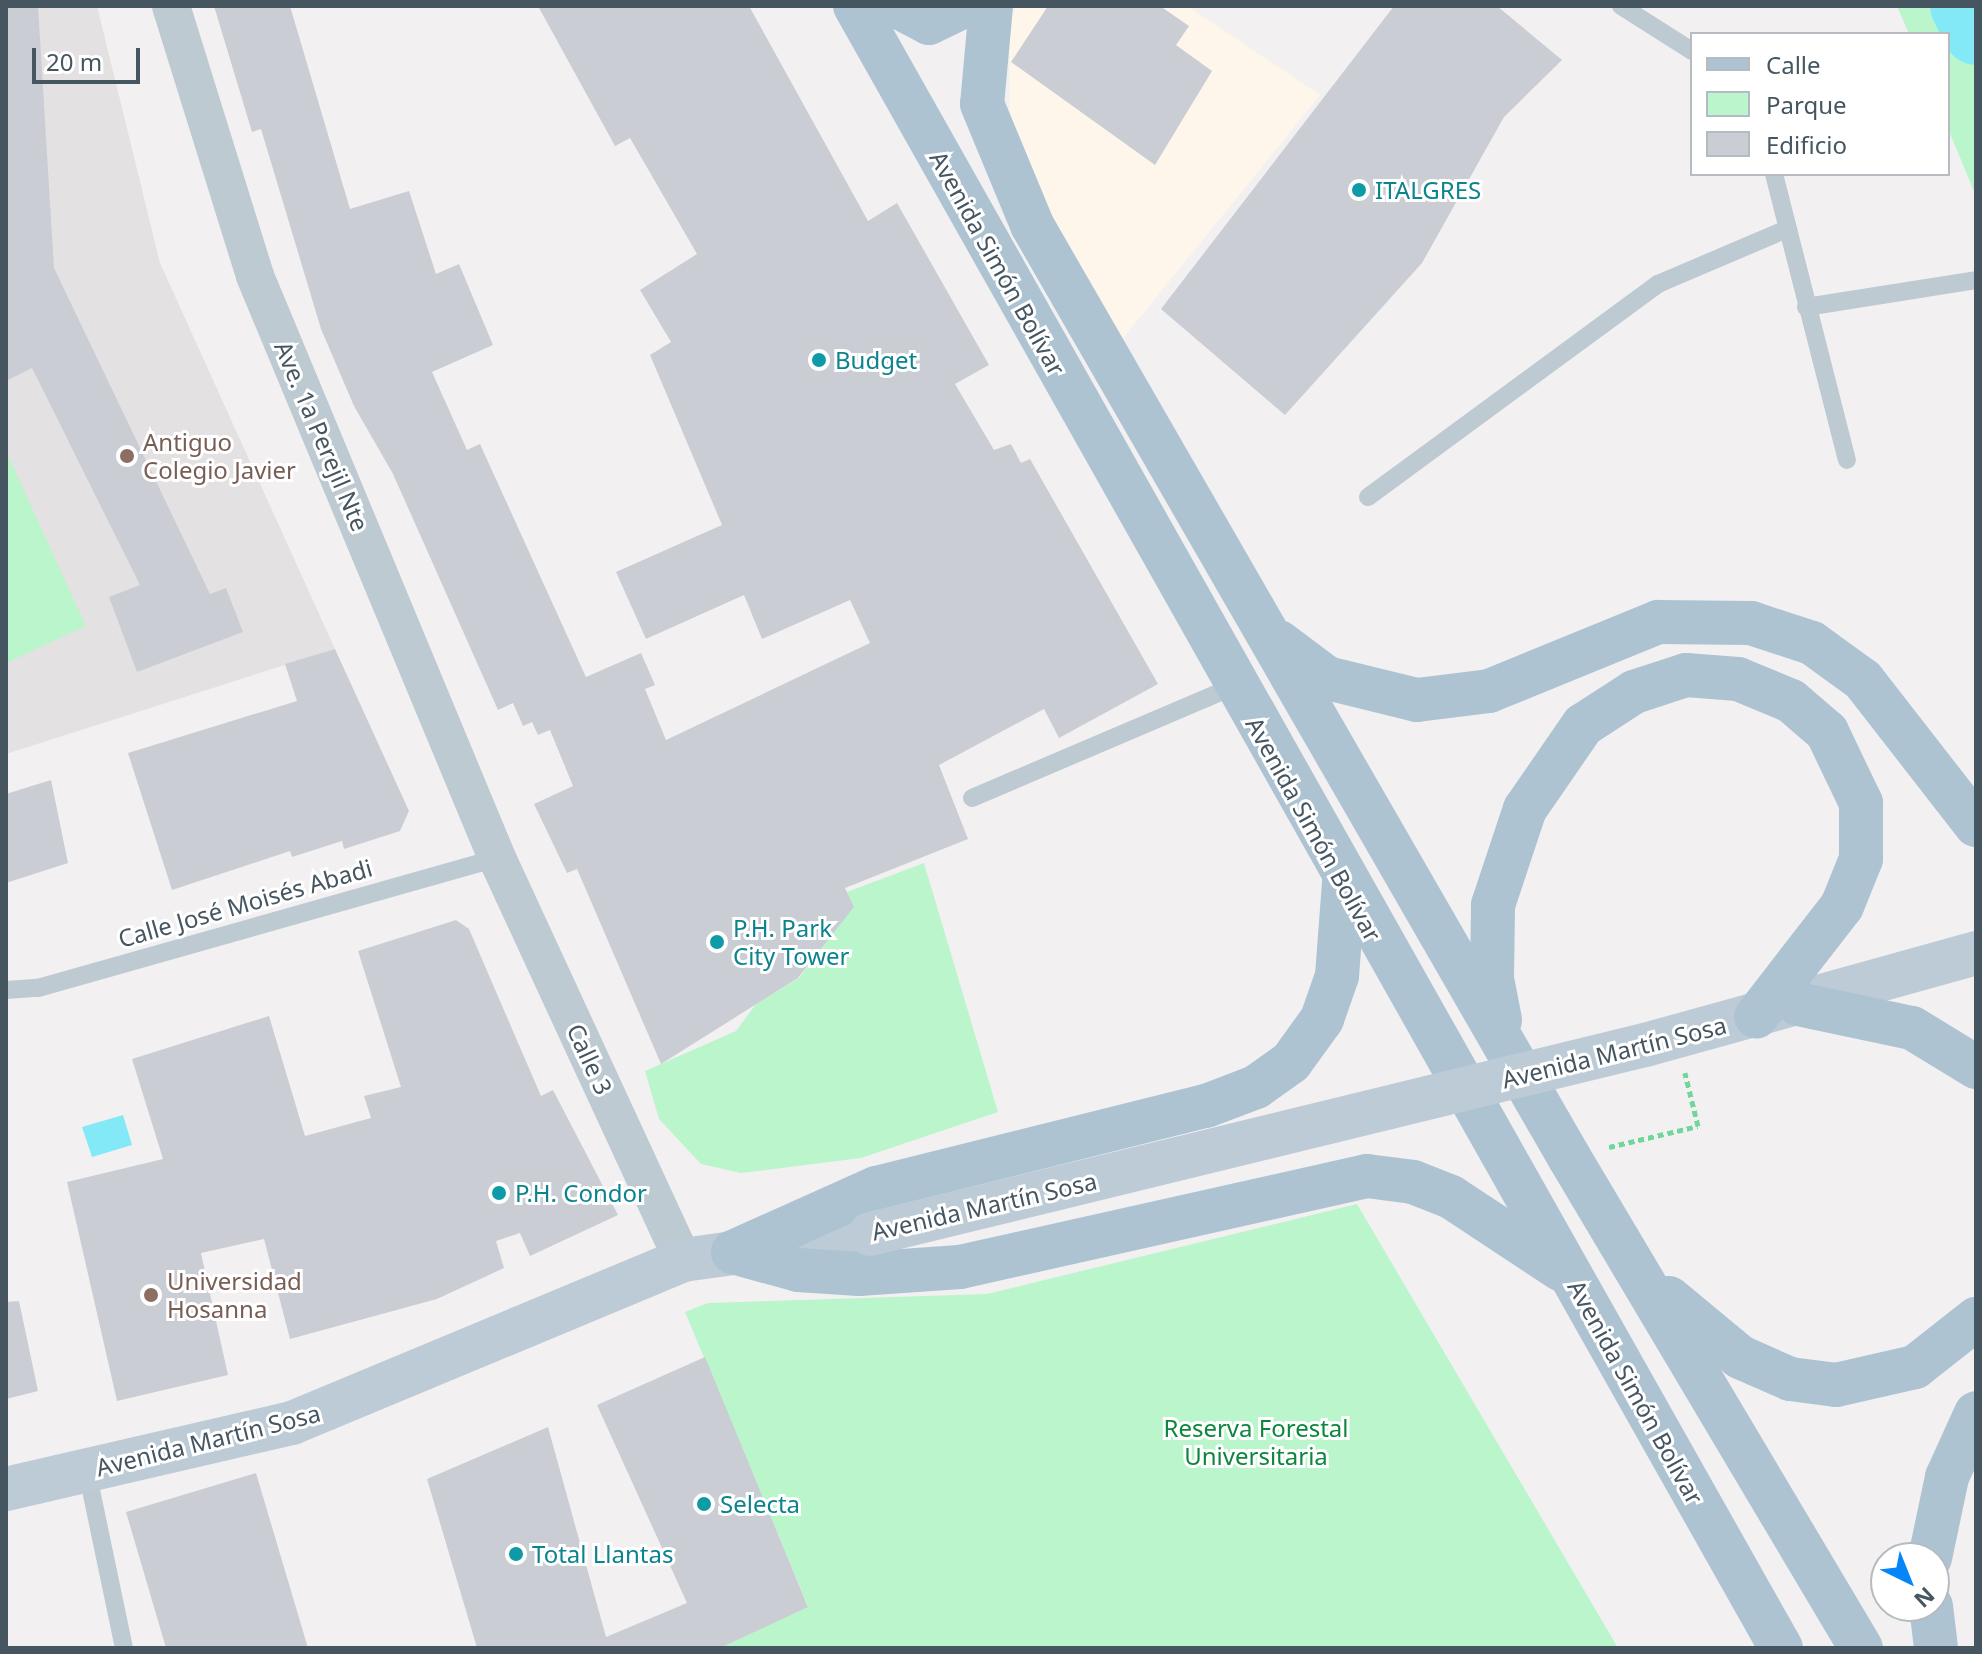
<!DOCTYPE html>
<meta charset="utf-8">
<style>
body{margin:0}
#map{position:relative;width:1982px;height:1654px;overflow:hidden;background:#f3f0f1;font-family:"Noto Sans",sans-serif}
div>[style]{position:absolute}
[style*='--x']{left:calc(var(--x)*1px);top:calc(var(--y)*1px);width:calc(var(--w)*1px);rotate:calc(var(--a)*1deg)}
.commercial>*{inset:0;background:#fef6ea}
.education>*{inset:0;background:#e4e1e3}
.green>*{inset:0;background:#bbf5cc}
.water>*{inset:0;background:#83e9f6}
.river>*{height:64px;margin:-32px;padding:0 32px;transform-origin:32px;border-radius:32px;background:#83e9f6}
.building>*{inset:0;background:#caced4}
.path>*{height:5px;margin-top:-2.5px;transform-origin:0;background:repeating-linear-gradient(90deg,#6fd79a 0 6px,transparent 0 10px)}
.service>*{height:18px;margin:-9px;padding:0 9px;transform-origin:9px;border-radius:9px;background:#bdcad2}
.minor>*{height:38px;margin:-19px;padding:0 19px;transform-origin:19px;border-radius:19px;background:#bdcad2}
.secondary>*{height:44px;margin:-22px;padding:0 22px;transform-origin:22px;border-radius:22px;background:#bccbd6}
.primary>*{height:44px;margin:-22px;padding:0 22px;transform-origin:22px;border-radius:22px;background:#adc3d2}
.secondary-bridge>*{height:44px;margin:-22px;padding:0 22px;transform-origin:22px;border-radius:22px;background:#bccbd6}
.dots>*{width:22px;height:22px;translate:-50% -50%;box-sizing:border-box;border:4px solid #fff;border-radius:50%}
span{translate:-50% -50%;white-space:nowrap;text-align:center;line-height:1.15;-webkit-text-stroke:6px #fff;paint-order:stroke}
.culture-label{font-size:24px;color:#0d838f}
.left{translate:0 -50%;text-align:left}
.street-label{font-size:24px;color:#465661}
.education-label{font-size:24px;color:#785e54}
.park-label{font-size:24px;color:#0d863e}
.frame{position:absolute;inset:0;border:8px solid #465661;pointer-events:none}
.legend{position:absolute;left:1690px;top:32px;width:260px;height:144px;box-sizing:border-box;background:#fff;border:2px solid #b5bbc0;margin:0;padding:10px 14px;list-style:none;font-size:24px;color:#465661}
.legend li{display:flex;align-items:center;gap:16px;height:40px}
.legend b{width:40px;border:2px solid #b5bbc0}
.north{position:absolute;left:1870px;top:1542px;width:80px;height:80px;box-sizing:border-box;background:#fff;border:2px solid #b5bbc0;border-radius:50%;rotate:137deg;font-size:22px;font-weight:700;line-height:32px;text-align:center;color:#465661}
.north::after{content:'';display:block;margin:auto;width:28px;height:36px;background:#0486f9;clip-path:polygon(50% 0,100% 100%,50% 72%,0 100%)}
.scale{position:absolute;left:32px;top:48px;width:108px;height:36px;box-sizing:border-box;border:4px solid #465661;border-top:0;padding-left:10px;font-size:24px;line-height:28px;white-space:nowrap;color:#465661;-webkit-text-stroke:6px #fff;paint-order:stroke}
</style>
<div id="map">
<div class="commercial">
<i style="clip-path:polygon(1017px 6px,1187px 6px,1320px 95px,1120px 342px,1010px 136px,1009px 20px)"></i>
</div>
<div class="education">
<i style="clip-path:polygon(6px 6px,97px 6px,160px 263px,335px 649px,6px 754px)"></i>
</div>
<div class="green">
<i style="clip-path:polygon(1897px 6px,1976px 6px,1976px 196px,1948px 129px,1948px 34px,1909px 34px)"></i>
<i style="clip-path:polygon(6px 451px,86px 626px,6px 663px)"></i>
<i style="clip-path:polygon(924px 863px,998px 1112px,861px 1158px,741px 1173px,701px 1164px,659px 1119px,645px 1071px,736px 1031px,756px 1004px,799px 978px,853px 907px,847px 892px)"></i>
<i style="clip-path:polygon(1357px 1204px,1618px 1648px,720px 1648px,808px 1606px,685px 1312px,708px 1303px,987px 1294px)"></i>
</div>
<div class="water">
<i style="clip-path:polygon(123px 1115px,132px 1145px,92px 1157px,82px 1127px)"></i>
</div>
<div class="river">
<i style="--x:1962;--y:6;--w:30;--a:63"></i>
</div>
<div class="building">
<i style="clip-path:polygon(6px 6px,38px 6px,54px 268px,210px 594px,226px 588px,243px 632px,137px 672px,109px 597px,140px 585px,32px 368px,6px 381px)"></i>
<i style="clip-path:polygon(214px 6px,290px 6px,350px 209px,409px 191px,436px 274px,459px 264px,493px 345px,432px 372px,467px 450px,480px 444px,586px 677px,641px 653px,655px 685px,645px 689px,666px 740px,870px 643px,850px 600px,762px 639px,744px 595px,646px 639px,616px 572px,722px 525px,650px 355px,671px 342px,640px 290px,697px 254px,630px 138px,615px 146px,538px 6px,749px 6px,868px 221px,897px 203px,989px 365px,955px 384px,994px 450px,1011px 444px,1021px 463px,1030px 459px,1158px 684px,1059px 738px,1044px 709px,939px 765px,968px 839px,845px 888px,854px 907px,798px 978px,661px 1064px,577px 869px,567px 873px,534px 804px,573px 786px,550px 730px,538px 735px,532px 722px,523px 726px,513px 703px,498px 710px,393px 474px,354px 406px,321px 329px,261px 129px,252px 132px)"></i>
<i style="clip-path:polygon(1048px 6px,1160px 6px,1189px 26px,1176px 45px,1212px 71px,1155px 165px,1011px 62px)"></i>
<i style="clip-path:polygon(1394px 6px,1497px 6px,1562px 60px,1504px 117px,1422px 263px,1285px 415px,1161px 309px)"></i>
<i style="clip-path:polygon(335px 649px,409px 811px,400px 831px,344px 849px,342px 841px,292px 857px,290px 851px,172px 890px,128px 753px,297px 701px,285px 664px)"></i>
<i style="clip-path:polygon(51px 780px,68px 863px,6px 883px,6px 794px)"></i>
<i style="clip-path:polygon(456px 920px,469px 929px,541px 1096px,553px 1090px,618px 1215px,530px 1256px,520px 1233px,496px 1241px,504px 1268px,437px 1299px,290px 1339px,264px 1239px,201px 1253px,228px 1375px,117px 1401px,67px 1182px,163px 1159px,132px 1059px,269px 1016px,305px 1136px,371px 1118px,364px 1096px,401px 1087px,358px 951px)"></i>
<i style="clip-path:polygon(19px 1301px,38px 1391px,6px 1399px,6px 1302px)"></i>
<i style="clip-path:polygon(705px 1357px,808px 1607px,720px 1648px,477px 1648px,427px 1479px,548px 1427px,606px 1637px,687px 1603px,597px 1405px)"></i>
<i style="clip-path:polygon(256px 1473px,308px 1648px,166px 1648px,126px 1512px)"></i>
</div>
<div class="path">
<i style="--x:1609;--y:1147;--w:91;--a:-13.3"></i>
<i style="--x:1698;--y:1126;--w:55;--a:-103.8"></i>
</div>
<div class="service">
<i style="--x:1621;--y:6;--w:84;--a:32.4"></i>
<i style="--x:1774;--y:174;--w:295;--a:75.7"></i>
<i style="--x:1806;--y:307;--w:172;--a:-9"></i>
<i style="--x:1368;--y:497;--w:360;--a:-36.3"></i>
<i style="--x:1658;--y:284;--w:140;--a:-23.1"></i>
<i style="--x:972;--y:798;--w:285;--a:-23.1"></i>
<i style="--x:6;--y:990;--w:32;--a:-4"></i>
<i style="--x:38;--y:988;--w:477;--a:-15.8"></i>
<i style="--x:87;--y:1471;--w:181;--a:78.2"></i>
</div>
<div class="minor">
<i style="--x:171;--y:6;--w:283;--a:72.7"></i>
<i style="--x:255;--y:276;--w:630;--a:67.42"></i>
<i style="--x:497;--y:858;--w:443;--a:65.2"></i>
</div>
<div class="secondary">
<i style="--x:1645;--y:1045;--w:344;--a:-15.5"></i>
<i style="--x:6;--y:1489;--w:294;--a:-13"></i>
<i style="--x:292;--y:1423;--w:424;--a:-22.6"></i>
<i style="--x:683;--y:1260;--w:189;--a:-7.9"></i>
</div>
<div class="primary">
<i style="--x:855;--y:6;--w:1885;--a:60.58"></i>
<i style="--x:897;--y:6;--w:36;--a:28"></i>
<i style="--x:929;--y:23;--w:39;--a:-26"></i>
<i style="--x:991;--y:6;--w:98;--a:95.2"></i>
<i style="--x:982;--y:104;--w:131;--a:67.5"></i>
<i style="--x:1032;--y:225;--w:1076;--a:60.05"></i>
<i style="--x:1569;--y:1157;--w:571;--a:59.26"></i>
<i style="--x:1279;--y:642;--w:60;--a:36.9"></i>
<i style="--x:1327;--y:678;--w:93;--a:13.7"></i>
<i style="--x:1417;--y:700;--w:73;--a:-7.1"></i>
<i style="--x:1489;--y:691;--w:183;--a:-22.2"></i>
<i style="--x:1658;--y:622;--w:93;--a:0.6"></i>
<i style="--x:1751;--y:623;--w:64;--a:18.2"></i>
<i style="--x:1812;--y:643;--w:63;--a:36"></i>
<i style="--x:1863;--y:680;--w:184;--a:52.1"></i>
<i style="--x:1798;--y:1004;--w:116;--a:11.9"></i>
<i style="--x:1912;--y:1028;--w:75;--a:31.4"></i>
<i style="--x:1500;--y:1020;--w:42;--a:-101"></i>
<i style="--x:1492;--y:979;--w:74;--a:-89.2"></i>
<i style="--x:1493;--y:905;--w:101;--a:-71.6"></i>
<i style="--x:1525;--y:809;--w:102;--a:-55.4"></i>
<i style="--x:1583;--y:725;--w:61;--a:-32.9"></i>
<i style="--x:1634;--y:692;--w:55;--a:-18.1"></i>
<i style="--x:1686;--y:675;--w:52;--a:4.4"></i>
<i style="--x:1738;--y:679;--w:57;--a:22.5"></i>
<i style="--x:1791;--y:701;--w:48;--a:40.7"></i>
<i style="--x:1827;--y:732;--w:79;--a:64.4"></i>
<i style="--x:1861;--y:803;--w:56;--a:90"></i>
<i style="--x:1861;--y:859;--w:51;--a:112"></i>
<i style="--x:1842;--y:906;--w:140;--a:127.8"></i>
<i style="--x:733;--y:1252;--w:67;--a:15.5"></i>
<i style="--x:798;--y:1270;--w:61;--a:3.8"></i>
<i style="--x:859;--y:1274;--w:101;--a:-4"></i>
<i style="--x:960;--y:1267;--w:417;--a:-12.6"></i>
<i style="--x:1367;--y:1176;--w:46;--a:7.4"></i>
<i style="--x:1413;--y:1182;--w:41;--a:21.5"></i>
<i style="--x:1451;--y:1197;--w:131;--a:33.4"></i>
<i style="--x:733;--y:1252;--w:157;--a:-24.1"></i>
<i style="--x:876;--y:1188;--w:340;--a:-14"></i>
<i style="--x:1206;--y:1106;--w:53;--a:-20.8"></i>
<i style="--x:1256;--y:1087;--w:43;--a:-35.5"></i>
<i style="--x:1291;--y:1062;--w:53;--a:-54.2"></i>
<i style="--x:1322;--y:1019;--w:46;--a:-70.8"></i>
<i style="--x:1337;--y:976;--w:94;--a:-85.7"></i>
<i style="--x:1669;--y:1298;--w:92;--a:39.7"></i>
<i style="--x:1740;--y:1357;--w:55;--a:23.7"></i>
<i style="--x:1790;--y:1379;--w:46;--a:7.4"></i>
<i style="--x:1836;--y:1385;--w:81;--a:-12.8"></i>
<i style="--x:1915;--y:1367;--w:78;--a:-38.2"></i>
<i style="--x:1930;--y:1558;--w:83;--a:-78.1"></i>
<i style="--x:1947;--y:1477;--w:70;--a:-65.6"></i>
<i style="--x:1931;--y:1606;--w:42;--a:83.2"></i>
</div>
<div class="secondary-bridge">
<i style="--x:870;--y:1234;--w:798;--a:-13.71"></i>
</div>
<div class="dots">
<i style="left:1359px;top:190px;background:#0f9aa8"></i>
<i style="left:819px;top:360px;background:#0f9aa8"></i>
<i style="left:127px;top:456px;background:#8d6e63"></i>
<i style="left:717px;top:942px;background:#0f9aa8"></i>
<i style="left:499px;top:1193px;background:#0f9aa8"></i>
<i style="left:151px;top:1295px;background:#8d6e63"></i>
<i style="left:704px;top:1504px;background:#0f9aa8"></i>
<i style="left:516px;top:1554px;background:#0f9aa8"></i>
</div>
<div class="culture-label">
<span class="left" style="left:1375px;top:190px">ITALGRES</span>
<span class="left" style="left:835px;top:360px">Budget</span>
<span class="left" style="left:733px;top:942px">P.H. Park<br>City Tower</span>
<span class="left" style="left:515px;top:1193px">P.H. Condor</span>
<span class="left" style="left:720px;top:1504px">Selecta</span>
<span class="left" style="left:532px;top:1554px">Total Llantas</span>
</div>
<div class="street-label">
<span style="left:998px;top:263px;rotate:61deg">Avenida Simón Bolívar</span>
<span style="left:322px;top:436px;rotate:67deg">Ave. 1a Perejil Nte</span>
<span style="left:1314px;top:829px;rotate:61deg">Avenida Simón Bolívar</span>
<span style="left:245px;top:903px;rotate:-16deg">Calle José Moisés Abadi</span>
<span style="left:1614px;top:1052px;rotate:-14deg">Avenida Martín Sosa</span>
<span style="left:590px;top:1059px;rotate:65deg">Calle 3</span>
<span style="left:984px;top:1206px;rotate:-13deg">Avenida Martín Sosa</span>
<span style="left:1636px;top:1392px;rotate:61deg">Avenida Simón Bolívar</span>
<span style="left:208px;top:1440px;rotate:-14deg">Avenida Martín Sosa</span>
</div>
<div class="education-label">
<span class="left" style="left:143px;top:456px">Antiguo<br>Colegio Javier</span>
<span class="left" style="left:167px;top:1295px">Universidad<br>Hosanna</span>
</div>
<div class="park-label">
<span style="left:1256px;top:1442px">Reserva Forestal<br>Universitaria</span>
</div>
<div class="frame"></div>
<ul class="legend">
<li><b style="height:10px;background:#adc3d2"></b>Calle</li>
<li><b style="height:22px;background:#bbf5cc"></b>Parque</li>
<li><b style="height:22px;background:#caced4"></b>Edificio</li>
</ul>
<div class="north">N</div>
<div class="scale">20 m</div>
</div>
